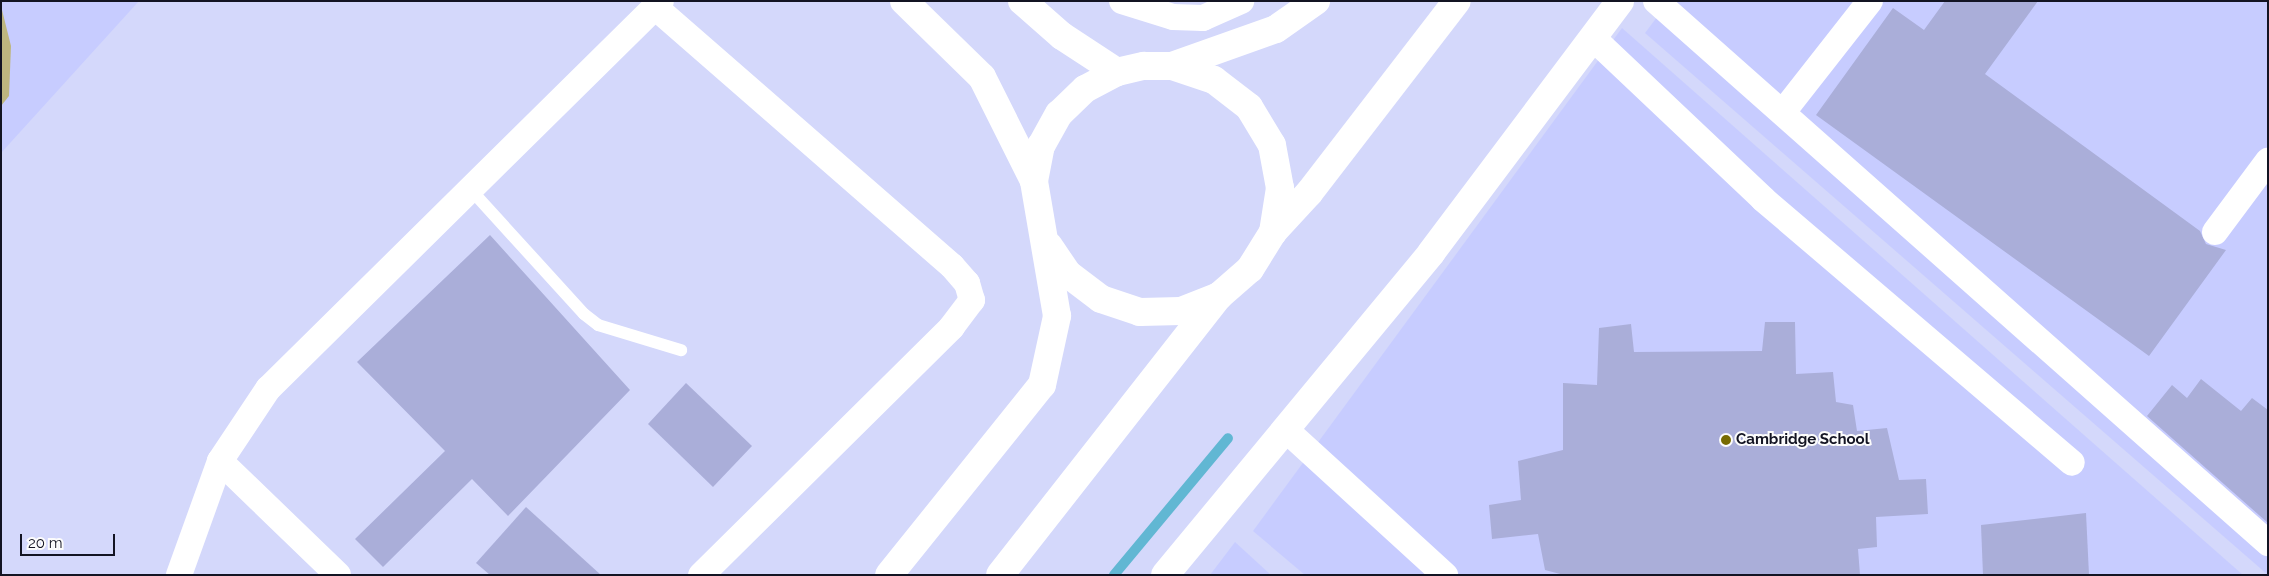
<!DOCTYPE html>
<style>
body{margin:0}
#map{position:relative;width:2269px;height:576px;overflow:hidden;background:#d4d8fb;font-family:Raleway,sans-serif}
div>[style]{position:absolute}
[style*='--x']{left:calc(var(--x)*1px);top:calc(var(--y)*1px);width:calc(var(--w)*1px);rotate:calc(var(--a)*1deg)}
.built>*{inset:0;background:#c7ccff}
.green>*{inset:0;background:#beb67f}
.stream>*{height:10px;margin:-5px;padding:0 5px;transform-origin:5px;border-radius:5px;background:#61b7d3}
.building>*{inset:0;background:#aaaed9}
.lane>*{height:12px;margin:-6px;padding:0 6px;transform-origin:6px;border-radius:6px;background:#fff}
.street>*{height:26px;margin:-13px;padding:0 13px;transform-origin:13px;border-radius:13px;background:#fff}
.secondary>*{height:28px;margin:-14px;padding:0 14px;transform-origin:14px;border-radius:14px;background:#fff}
.dots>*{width:14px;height:14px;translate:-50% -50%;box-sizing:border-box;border:2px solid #fcfcfc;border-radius:50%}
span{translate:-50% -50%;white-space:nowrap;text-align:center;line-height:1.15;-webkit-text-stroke:4px #fcfcfc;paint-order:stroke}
.poi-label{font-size:15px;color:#131423;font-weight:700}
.left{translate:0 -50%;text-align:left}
.frame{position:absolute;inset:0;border:2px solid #131423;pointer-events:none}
.scale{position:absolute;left:20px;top:534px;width:95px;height:22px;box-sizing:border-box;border:2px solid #131423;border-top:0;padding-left:6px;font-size:15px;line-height:18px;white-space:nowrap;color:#131423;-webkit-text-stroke:4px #fcfcfc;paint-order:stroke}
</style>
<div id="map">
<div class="built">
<i style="clip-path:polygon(1px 1px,139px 1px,1px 153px)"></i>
<i style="clip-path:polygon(1669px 1px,2268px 1px,2268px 575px,1645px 33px)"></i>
<i style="clip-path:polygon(1622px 28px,2243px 575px,1305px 575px,1253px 531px)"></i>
<i style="clip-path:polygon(1235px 542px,1271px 575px,1210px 575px)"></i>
</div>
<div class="green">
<i style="clip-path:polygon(1px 6px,11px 46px,9px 96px,1px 106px)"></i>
</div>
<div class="stream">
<i style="--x:1114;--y:575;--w:178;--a:-50.2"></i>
</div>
<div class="building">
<i style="clip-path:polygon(1945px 1px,2038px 1px,1985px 74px,2200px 231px,2206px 244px,2226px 250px,2149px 356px,1816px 115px,1893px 8px,1924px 30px)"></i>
<i style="clip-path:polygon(490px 235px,630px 390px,508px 516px,472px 479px,383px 567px,355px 539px,445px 451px,357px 362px)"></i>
<i style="clip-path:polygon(1765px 322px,1795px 322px,1796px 374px,1833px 372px,1836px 402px,1853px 405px,1857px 431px,1887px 428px,1899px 480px,1926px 479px,1928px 514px,1876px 517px,1877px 547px,1858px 549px,1860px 575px,1564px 575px,1545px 570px,1538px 534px,1492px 539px,1489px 505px,1521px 500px,1518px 461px,1563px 450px,1563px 383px,1597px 385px,1599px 328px,1631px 324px,1634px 352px,1762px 351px)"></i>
<i style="clip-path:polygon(2201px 379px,2241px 411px,2252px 398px,2268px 410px,2268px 523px,2147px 416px,2172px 385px,2187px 398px)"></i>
<i style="clip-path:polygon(686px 383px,752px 446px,713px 487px,648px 424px)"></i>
<i style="clip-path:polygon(526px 507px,601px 575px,490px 575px,476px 563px)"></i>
<i style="clip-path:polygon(2086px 513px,2089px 575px,1983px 575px,1981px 525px)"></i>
</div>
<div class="lane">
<i style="--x:472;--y:191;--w:166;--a:47.7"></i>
<i style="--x:584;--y:314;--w:18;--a:38"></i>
<i style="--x:598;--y:325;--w:87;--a:16.8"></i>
</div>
<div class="street">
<i style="--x:1122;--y:1;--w:53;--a:17.4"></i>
<i style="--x:1173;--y:17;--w:30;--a:2"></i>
<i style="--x:1203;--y:18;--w:42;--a:-24.1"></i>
<i style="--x:1656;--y:1;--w:818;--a:41.53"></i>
<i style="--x:655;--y:7;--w:394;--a:41.1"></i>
<i style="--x:952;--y:266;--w:23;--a:49"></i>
<i style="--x:967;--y:283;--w:18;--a:74"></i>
<i style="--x:972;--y:300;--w:34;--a:127"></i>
<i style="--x:952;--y:327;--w:353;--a:135.3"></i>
<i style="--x:1593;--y:38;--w:234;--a:43.4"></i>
<i style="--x:1763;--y:199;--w:406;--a:40.5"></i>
<i style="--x:1783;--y:112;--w:141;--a:-51.9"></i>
<i style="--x:2215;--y:232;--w:89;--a:-53.3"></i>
<i style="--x:1285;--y:429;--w:217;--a:42.4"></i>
<i style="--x:220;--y:461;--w:164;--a:44"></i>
<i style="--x:179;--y:575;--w:121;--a:-70.2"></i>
<i style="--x:220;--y:461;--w:87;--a:-56.3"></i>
<i style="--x:268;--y:389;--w:552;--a:-44.63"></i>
</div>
<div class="secondary">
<i style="--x:904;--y:1;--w:109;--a:44.3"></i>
<i style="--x:982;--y:77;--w:116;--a:63.4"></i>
<i style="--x:1022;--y:1;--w:53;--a:41.2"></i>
<i style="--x:1062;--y:36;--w:66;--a:33.2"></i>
<i style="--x:1172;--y:66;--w:110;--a:-19.6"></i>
<i style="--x:1276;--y:29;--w:49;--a:-35"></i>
<i style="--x:1049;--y:246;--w:34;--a:56"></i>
<i style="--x:1068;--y:274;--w:41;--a:37.1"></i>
<i style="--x:1101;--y:299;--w:41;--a:18.4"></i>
<i style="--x:1140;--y:312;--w:41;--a:-1.4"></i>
<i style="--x:1181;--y:311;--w:41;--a:-21.5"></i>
<i style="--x:1219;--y:296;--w:41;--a:-41.1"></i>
<i style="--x:1250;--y:269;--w:44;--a:-58.1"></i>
<i style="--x:1273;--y:232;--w:53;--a:-47.3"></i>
<i style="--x:1309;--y:193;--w:242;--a:-52.4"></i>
<i style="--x:889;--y:575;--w:244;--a:-51.2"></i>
<i style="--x:1042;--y:385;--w:71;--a:-77.7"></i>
<i style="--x:1057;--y:316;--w:137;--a:-99.7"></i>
<i style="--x:1034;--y:181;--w:36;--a:-79"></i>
<i style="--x:1041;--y:146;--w:37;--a:-61"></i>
<i style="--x:1059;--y:114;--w:36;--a:-44"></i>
<i style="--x:1085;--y:89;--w:36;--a:-28"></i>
<i style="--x:1117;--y:72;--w:28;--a:-13"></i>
<i style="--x:1144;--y:66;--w:28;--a:0"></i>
<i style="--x:1172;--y:66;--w:44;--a:18.4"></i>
<i style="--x:1214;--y:80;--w:44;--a:37.6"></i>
<i style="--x:1249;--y:107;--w:44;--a:58.8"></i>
<i style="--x:1272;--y:145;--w:44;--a:79.5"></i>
<i style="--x:1280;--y:188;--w:45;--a:99"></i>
<i style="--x:1000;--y:575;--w:355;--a:-51.9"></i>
<i style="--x:1165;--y:575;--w:418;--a:-50.4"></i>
<i style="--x:1431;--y:253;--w:315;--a:-53.1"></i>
</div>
<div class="dots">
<i style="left:1726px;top:440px;background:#776a01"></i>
</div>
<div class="poi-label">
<span class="left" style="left:1736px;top:440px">Cambridge School</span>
</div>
<div class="frame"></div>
<div class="scale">20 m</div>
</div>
